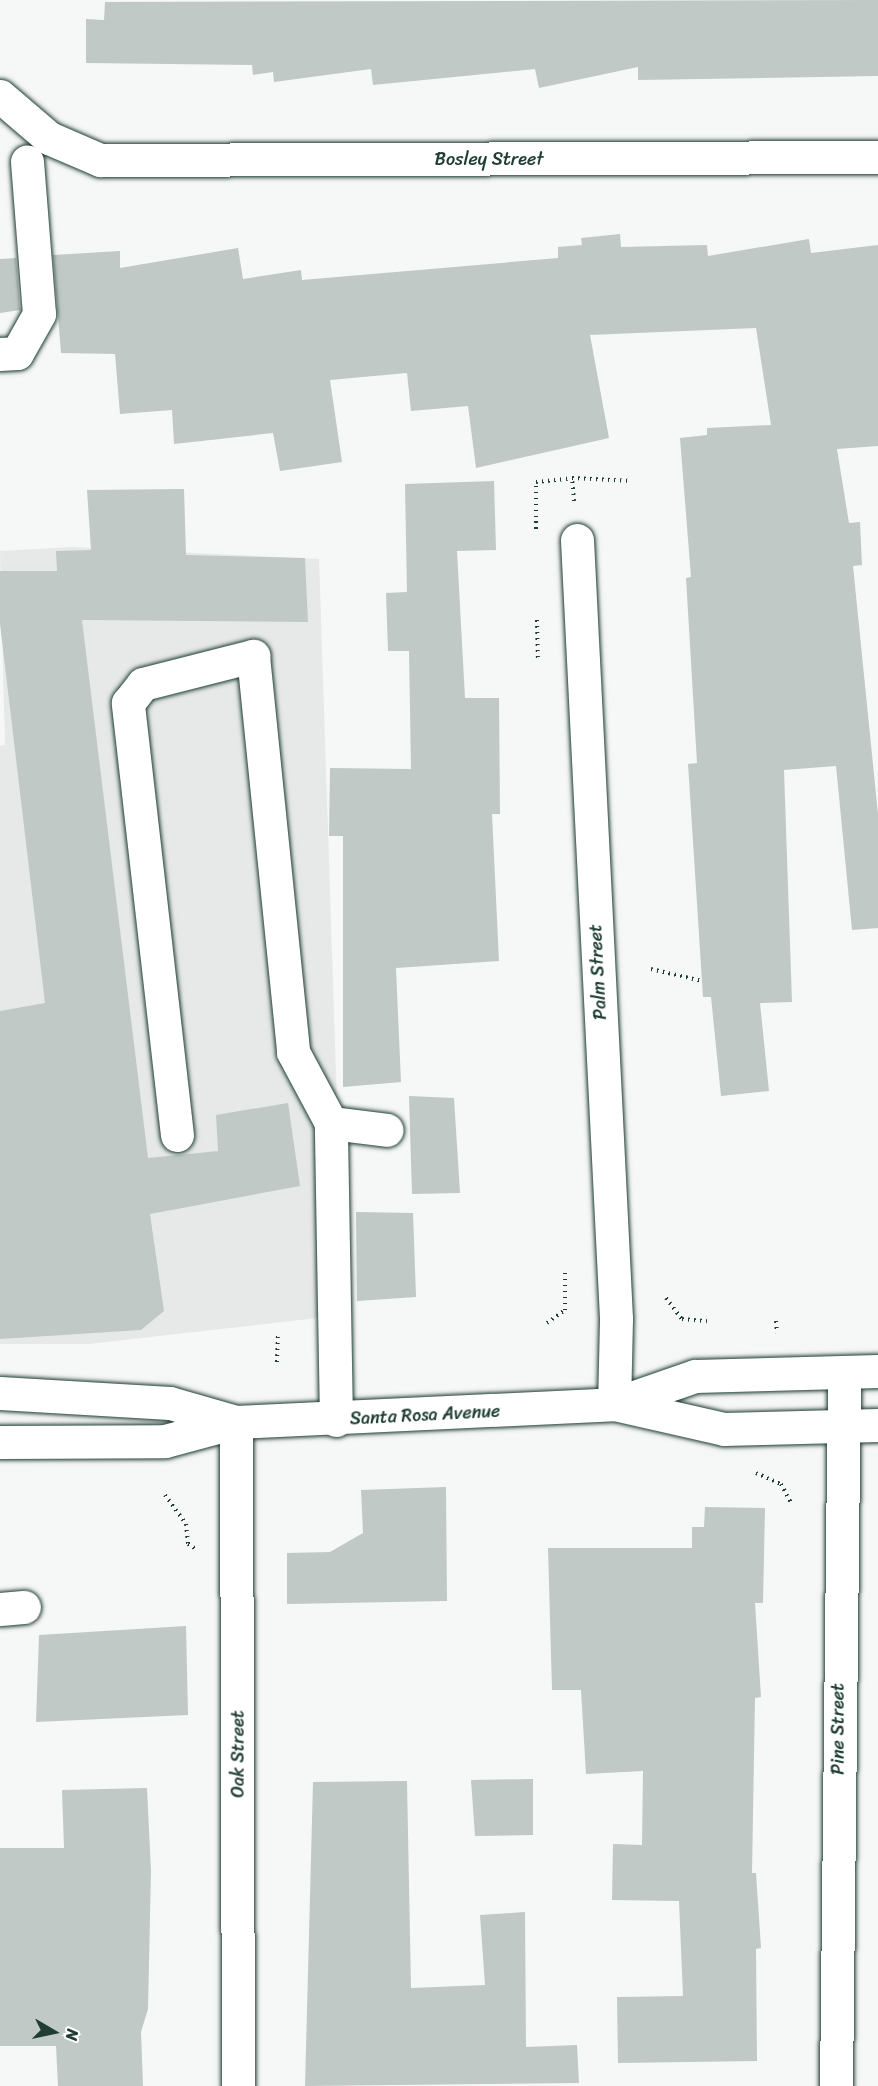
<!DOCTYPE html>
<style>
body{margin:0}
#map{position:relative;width:878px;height:2086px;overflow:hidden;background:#f6f7f7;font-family:Sriracha,sans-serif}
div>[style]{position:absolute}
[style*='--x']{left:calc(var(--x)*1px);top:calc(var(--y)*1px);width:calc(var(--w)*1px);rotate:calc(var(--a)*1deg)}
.built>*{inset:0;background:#e6e9e8}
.building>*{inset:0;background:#c0c9c6}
.path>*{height:4px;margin-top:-2px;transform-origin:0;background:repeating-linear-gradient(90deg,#1f3d34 0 1.5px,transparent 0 6px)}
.roads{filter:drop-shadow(0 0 2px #1f3d34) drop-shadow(0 0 2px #1f3d34)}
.minor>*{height:33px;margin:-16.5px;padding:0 16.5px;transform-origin:16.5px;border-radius:16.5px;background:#fff}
.major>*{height:33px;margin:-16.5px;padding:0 16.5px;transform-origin:16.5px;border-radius:16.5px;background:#fff}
span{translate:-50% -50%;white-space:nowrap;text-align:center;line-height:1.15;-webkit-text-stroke:6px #fff;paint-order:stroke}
.street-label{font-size:18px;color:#1f3d34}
.north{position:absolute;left:24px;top:2002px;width:60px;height:60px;-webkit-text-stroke:4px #fff;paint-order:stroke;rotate:99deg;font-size:16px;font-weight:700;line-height:24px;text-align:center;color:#1f3d34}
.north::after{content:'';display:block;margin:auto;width:21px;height:27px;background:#1f3d34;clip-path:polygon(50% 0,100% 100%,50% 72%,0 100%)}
</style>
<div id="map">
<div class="built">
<i style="clip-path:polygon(72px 547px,319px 559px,344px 1315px,89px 1344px,0 1344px,0 746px,5px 745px,0 551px)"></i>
</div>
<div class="building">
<i style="clip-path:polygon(878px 0,878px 76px,638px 80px,638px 67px,539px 88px,535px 69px,373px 85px,371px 69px,274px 82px,273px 72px,253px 75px,252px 65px,86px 63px,86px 19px,104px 20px,105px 2px)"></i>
<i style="clip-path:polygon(620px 234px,621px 247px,707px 245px,708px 256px,809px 239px,811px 253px,878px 245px,878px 446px,837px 449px,849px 523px,860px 522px,862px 565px,853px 566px,878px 814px,878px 928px,852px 930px,836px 766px,784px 770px,792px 1002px,760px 1003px,769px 1091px,721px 1096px,711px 997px,703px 997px,688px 764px,697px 763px,686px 578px,691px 577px,680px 438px,707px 435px,707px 428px,771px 425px,756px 328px,590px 335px,609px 438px,476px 468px,468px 406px,411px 411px,407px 373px,330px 380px,342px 462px,280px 471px,273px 433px,174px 444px,172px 410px,120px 414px,115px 354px,61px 353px,53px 255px,120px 251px,120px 268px,238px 248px,243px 279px,301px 270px,302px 280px,558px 258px,558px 247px,582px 245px,581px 238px)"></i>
<i style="clip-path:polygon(16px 258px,20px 310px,0 313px,0 259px)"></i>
<i style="clip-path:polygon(494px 481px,496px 550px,457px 551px,465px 698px,499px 698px,500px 814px,492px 814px,499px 961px,396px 968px,401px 1082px,343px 1087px,343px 836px,329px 836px,330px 768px,411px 769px,409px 651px,388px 651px,386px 593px,407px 592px,405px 484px)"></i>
<i style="clip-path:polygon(184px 489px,186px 555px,305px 558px,308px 622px,82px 620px,148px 1158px,218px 1151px,216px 1115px,288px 1103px,300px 1186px,150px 1214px,164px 1311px,141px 1330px,0 1339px,0 1011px,45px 1003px,0 624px,0 571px,57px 571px,56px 551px,91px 550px,87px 490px)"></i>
<i style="clip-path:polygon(409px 1096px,454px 1098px,460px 1193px,412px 1194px)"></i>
<i style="clip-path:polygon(356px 1212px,413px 1213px,416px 1297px,357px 1301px)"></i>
<i style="clip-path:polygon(446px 1487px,447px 1601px,287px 1604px,287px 1553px,330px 1552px,363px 1533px,361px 1490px)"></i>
<i style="clip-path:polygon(705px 1507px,765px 1508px,763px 1603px,755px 1603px,761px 1697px,755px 1698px,752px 1873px,756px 1873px,761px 1948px,756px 1949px,757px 2061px,618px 2063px,617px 1997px,683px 1996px,679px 1901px,612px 1900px,613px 1844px,642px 1845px,643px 1771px,586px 1774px,581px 1690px,552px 1690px,548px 1548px,692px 1548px,692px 1527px,704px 1527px)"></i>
<i style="clip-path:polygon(186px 1626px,188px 1715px,36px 1722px,39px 1635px)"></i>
<i style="clip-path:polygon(533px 1779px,533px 1835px,475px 1836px,471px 1780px)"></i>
<i style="clip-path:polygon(407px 1781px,411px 1988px,485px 1985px,480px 1915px,525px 1912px,526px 2047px,577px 2045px,579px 2083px,305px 2086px,313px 1782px)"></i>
<i style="clip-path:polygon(147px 1788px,151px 1871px,148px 2009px,141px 2032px,143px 2086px,58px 2086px,56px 2046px,0 2046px,0 1848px,64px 1848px,62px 1790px)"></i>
</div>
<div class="path">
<i style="--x:574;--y:501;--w:23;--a:-95"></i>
<i style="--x:572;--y:478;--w:60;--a:2.9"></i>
<i style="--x:536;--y:529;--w:47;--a:-90"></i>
<i style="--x:536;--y:482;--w:36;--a:-6"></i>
<i style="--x:537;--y:620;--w:41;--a:88.6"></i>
<i style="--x:651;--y:969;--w:52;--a:13.2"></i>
<i style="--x:666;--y:1298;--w:26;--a:53"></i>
<i style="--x:682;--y:1319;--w:25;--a:5"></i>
<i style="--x:776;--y:1321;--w:12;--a:85"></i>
<i style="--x:547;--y:1323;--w:22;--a:-36"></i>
<i style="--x:565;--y:1310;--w:38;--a:-90"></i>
<i style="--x:277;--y:1362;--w:28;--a:-88"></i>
<i style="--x:756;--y:1473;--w:27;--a:24"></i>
<i style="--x:781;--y:1484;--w:21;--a:62"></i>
<i style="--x:165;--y:1495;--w:36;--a:54"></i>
<i style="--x:186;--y:1524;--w:20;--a:84"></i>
<i style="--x:188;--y:1544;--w:9;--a:32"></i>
</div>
<div class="roads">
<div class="minor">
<i style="--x:0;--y:96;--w:65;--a:40.6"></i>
<i style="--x:49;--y:138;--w:56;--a:23.3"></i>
<i style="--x:100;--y:160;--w:778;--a:-0.22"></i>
<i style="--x:0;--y:354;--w:17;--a:-3"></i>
<i style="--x:17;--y:353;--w:45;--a:-60.6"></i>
<i style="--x:39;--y:314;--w:153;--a:-94.5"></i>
<i style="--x:577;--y:540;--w:780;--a:87.13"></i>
<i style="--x:616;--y:1319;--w:85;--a:91.3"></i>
<i style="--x:177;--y:1135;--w:435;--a:-96.5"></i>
<i style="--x:128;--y:703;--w:24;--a:-52"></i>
<i style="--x:143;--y:684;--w:114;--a:-14.3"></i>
<i style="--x:253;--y:656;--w:398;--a:84.2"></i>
<i style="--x:293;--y:1052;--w:81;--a:61.8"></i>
<i style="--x:336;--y:1420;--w:297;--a:-91"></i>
<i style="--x:331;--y:1123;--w:56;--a:7.1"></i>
<i style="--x:236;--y:1422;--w:664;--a:89.83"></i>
<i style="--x:0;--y:1609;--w:24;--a:-5"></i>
<i style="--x:836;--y:2086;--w:714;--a:-89.36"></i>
</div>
<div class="major">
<i style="--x:0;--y:1393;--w:170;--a:3.4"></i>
<i style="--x:170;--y:1403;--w:69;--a:16.1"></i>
<i style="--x:236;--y:1422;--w:378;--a:-2.7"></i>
<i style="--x:614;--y:1404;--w:113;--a:12.8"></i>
<i style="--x:724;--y:1429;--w:154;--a:-1.5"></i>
<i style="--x:614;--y:1404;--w:86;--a:-19.1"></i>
<i style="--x:695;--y:1376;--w:183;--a:-1.6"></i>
<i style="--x:0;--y:1442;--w:165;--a:-0.3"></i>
<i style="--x:165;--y:1441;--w:73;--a:-15"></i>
</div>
</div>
<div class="street-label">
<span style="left:489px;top:159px">Bosley Street</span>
<span style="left:598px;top:972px;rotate:-93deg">Palm Street</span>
<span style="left:425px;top:1415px;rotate:-3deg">Santa Rosa Avenue</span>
<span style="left:838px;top:1729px;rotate:-90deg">Pine Street</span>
<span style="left:238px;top:1754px;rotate:-90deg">Oak Street</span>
</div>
<div class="north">N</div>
</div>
